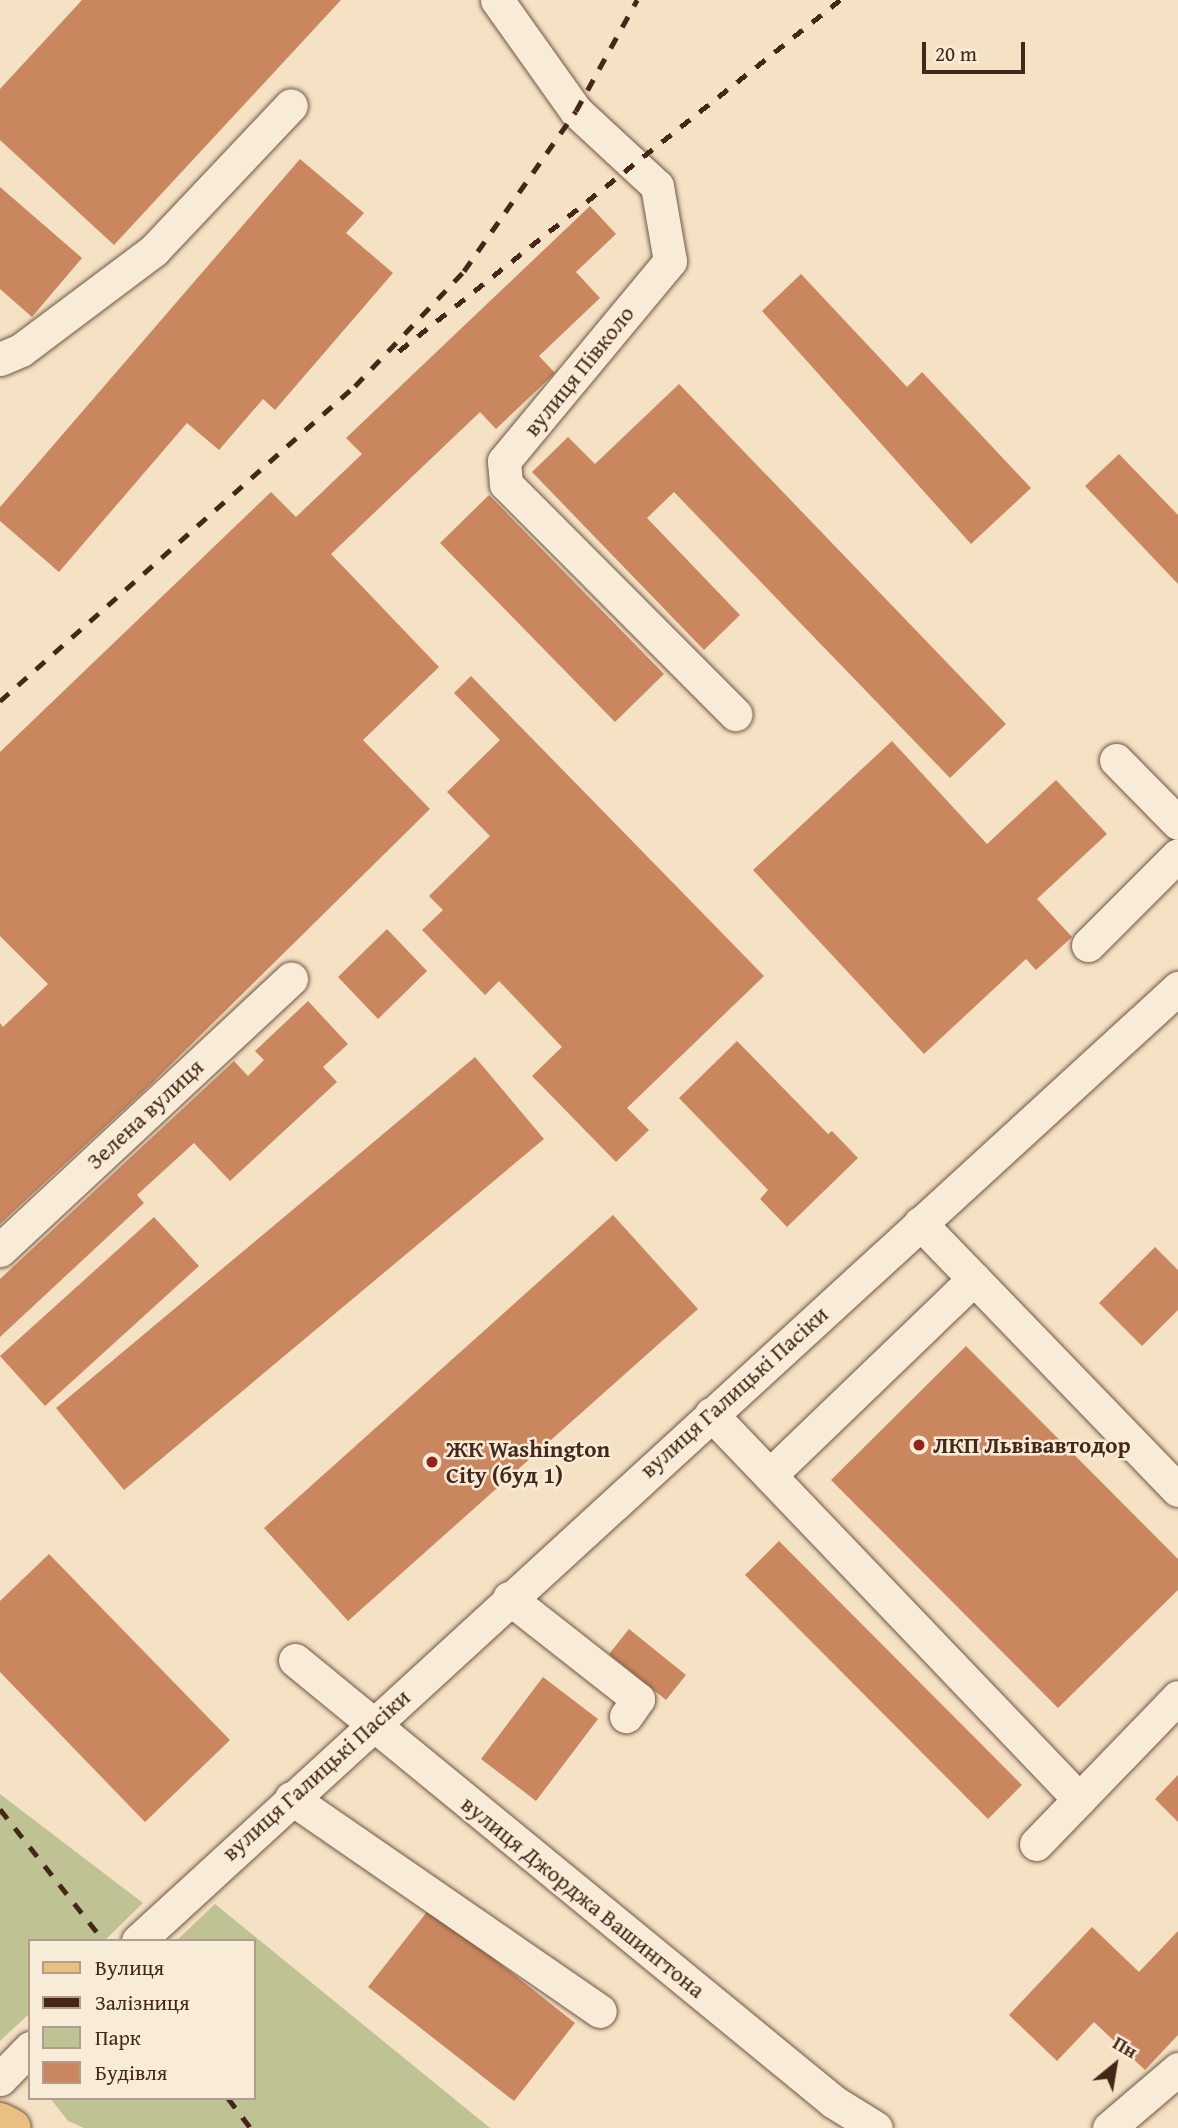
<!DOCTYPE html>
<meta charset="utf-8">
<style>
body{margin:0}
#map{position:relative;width:1178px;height:2128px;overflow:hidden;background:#f5e1c4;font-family:"Gentium Book Plus",serif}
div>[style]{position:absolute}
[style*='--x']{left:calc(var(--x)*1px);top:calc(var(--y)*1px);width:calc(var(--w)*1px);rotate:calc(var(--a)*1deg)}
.green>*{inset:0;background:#bfc292}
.building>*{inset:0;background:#ca875f}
.roads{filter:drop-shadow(0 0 2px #715644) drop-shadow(0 0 2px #715644)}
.minor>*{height:33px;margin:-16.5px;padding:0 16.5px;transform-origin:16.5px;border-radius:16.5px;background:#f8ecd9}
.major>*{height:38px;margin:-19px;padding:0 19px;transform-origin:19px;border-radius:19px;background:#eac082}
.rail>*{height:5px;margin-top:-2.5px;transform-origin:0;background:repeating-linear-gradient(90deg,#452719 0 12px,transparent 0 24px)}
.dots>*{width:19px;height:19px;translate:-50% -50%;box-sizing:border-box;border:4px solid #f8ecd9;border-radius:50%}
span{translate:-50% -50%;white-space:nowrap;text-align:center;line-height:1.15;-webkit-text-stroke:5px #f8ecd9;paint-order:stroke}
.street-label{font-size:23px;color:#452719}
.poi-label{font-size:23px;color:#452719;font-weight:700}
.left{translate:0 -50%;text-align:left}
.legend{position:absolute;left:28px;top:1939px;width:228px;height:161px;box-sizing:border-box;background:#f8ecd9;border:2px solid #b09d8c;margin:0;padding:9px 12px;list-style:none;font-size:21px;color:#452719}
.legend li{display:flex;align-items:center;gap:14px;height:35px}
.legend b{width:35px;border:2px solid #b09d8c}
.north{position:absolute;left:1080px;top:2030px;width:70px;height:70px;-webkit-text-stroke:5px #f8ecd9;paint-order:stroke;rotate:30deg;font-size:19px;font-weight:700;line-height:28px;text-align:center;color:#452719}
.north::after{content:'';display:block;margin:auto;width:24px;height:32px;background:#452719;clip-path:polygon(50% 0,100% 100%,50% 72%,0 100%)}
.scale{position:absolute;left:922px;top:42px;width:103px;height:32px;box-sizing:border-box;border:4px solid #452719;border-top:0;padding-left:9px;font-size:21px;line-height:24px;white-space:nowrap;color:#452719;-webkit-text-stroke:5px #f8ecd9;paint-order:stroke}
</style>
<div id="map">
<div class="green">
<i style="clip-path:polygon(0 1794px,143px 1903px,104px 1941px,30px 1941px,30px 2013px,0 2041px)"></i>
<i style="clip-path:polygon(215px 1904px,490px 2128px,84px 2128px,68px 2121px,50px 2098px,254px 2098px,254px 1941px,176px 1941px)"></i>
</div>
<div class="building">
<i style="clip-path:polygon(82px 0,341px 0,114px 245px,0 140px,0 89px)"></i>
<i style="clip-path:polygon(300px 159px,364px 213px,346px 233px,393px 273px,275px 410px,263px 399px,219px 450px,187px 423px,59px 572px,0 521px,0 507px)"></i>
<i style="clip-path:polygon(0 187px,82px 258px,32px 317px,0 289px)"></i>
<i style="clip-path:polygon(590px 206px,616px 234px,576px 272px,600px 298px,539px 356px,555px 373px,496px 429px,480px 412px,331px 554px,439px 667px,363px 740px,430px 809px,147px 1088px,0 1224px,0 1023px,3px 1027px,48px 984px,0 936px,0 752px,271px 492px,296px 517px,362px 454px,346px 438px)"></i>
<i style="clip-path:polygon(801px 274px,907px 387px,922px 372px,1031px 488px,971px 544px,762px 311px)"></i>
<i style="clip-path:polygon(679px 384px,1006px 724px,950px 778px,674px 492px,647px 518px,740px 615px,704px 650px,532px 472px,568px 437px,595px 464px)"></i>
<i style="clip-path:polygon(1119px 454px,1178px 515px,1178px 584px,1085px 486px)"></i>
<i style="clip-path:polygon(489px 495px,664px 674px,615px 722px,440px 543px)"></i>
<i style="clip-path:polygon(471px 676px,764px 976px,627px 1108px,649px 1130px,616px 1162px,532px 1076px,562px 1047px,499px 981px,485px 995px,422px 930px,443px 910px,429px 896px,490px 836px,447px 792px,500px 740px,454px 693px)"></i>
<i style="clip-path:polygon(892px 741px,987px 844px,1056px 780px,1107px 834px,1037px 899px,1072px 937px,1036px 970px,1026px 959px,924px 1054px,753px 870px)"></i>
<i style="clip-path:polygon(387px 929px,427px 971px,378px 1019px,338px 977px)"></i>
<i style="clip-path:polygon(308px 1001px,348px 1044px,323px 1067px,337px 1082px,230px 1181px,194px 1143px,137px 1195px,144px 1203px,0 1337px,0 1279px,234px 1061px,248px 1076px,264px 1060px,255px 1051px)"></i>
<i style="clip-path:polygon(737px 1041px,828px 1134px,832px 1131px,858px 1158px,787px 1227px,760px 1199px,768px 1190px,679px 1098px)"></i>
<i style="clip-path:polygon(475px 1057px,544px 1139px,124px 1490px,56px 1408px)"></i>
<i style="clip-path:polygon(613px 1215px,698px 1309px,348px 1621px,264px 1528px)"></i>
<i style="clip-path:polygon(154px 1217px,199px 1266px,45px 1406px,0 1356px)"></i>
<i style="clip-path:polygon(1155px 1247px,1178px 1270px,1178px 1310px,1142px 1346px,1099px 1303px)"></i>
<i style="clip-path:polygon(966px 1346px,1178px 1559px,1178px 1590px,1058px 1708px,831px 1480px)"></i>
<i style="clip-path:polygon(779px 1541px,1022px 1785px,988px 1819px,745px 1575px)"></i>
<i style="clip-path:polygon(49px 1554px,230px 1740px,145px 1822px,0 1672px,0 1601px)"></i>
<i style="clip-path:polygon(629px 1629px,686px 1675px,666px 1700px,609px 1654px)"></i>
<i style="clip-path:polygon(543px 1677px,598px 1719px,536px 1801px,481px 1759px)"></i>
<i style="clip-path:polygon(1178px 1775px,1178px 1822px,1155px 1799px)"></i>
<i style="clip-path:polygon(430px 1908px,575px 2023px,514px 2101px,368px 1987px)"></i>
<i style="clip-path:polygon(1092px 1927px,1139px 1972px,1178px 1931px,1178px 2035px,1145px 2070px,1094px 2022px,1057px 2061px,1009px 2015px)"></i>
</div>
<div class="roads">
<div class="minor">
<i style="--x:497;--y:0;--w:136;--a:54.6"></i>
<i style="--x:576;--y:111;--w:110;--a:42.8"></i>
<i style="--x:657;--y:186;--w:76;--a:80.2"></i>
<i style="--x:670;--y:261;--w:260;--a:129.7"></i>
<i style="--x:504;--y:461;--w:23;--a:85"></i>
<i style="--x:506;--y:484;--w:325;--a:45.1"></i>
<i style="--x:0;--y:359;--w:23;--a:-23"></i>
<i style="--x:21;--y:350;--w:166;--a:-36.9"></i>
<i style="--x:154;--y:250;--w:199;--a:-46.6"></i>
<i style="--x:1116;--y:760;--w:88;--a:45.5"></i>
<i style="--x:1088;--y:945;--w:127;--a:-45"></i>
<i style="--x:920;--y:1223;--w:371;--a:46"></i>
<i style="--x:0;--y:1250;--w:398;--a:-43"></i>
<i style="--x:711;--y:1414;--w:533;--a:46.29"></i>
<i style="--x:770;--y:1475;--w:283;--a:-43.9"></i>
<i style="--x:509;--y:1598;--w:164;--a:38.1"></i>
<i style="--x:638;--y:1699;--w:21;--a:125"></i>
<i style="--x:295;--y:1660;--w:697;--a:39.35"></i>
<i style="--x:834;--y:2102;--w:49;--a:31.8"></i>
<i style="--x:291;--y:1798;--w:375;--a:34.6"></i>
<i style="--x:1036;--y:1844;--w:204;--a:-46"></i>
<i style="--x:138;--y:1941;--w:1411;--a:-42.5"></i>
<i style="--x:0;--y:2079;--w:43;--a:-45.9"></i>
<i style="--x:1109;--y:2128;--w:91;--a:-40.5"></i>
</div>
<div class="major">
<i style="--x:0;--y:2122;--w:13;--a:27"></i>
</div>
</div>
<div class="rail">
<i style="--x:399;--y:351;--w:564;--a:-38.52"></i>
<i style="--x:0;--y:701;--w:475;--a:-41.6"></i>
<i style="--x:355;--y:386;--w:158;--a:-46.5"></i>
<i style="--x:464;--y:271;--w:195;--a:-55"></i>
<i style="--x:576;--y:111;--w:127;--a:-61.2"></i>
<i style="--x:0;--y:1809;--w:168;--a:51.8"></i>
<i style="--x:228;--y:2098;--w:38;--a:53"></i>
</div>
<div class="dots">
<i style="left:919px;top:1445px;background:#8f2418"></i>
<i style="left:432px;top:1462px;background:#8f2418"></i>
</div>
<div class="street-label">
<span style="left:579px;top:371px;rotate:-51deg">вулиця Півколо</span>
<span style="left:145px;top:1114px;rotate:-43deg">Зелена вулиця</span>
<span style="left:734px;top:1392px;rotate:-42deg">вулиця Галицькі Пасіки</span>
<span style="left:316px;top:1775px;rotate:-42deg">вулиця Галицькі Пасіки</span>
<span style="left:583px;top:1897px;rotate:39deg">вулиця Джорджа Вашингтона</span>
</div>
<div class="poi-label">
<span class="left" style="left:933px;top:1445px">ЛКП Львівавтодор</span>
<span class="left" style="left:446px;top:1462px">ЖК Washington<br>City (буд 1)</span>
</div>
<ul class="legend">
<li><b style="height:9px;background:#eac082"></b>Вулиця</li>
<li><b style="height:9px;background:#452719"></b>Залізниця</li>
<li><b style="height:19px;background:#bfc292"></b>Парк</li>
<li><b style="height:19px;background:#ca875f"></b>Будівля</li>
</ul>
<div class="north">Пн</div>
<div class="scale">20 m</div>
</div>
